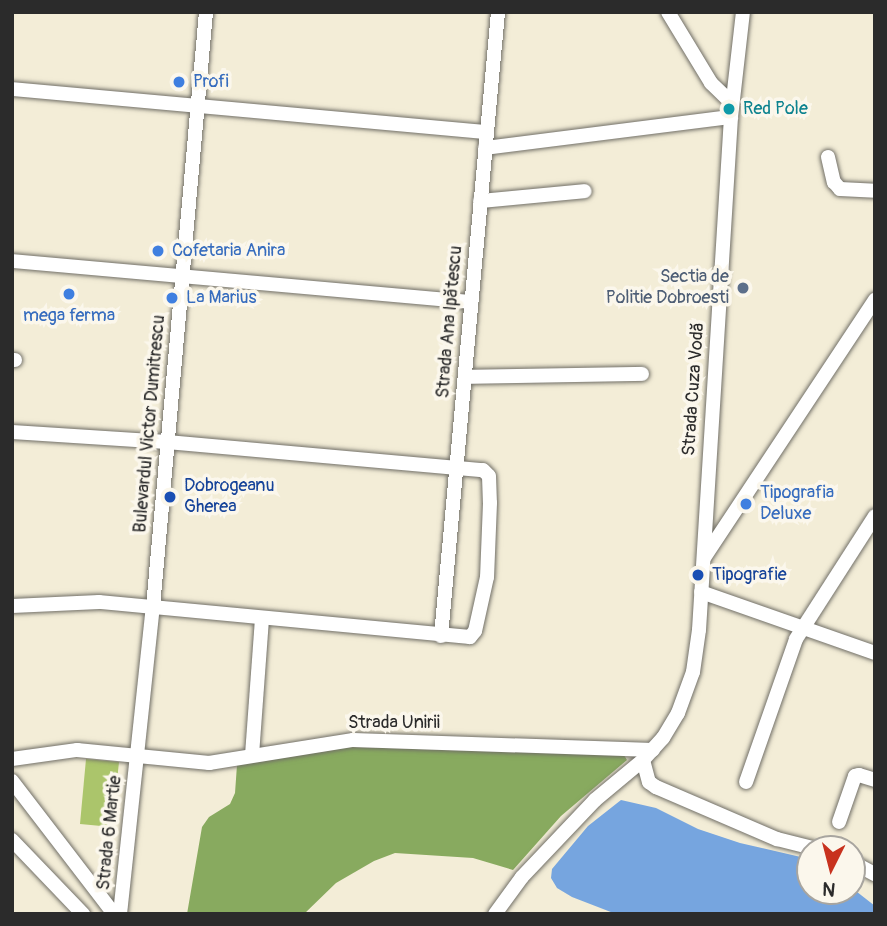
<!DOCTYPE html>
<meta charset="utf-8">
<style>
body{margin:0}
#map{position:relative;width:887px;height:926px;overflow:hidden;background:#f3edd7;font-family:Pangolin,sans-serif}
div>[style]{position:absolute}
[style*='--x']{left:calc(var(--x)*1px);top:calc(var(--y)*1px);width:calc(var(--w)*1px);rotate:calc(var(--a)*1deg)}
.green>*{inset:0;background:#abc56b}
.forest>*{inset:0;background:#88aa5f}
.water>*{inset:0;background:#76a5df}
.roads{filter:drop-shadow(0 0 2px #716f67) drop-shadow(0 0 2px #716f67)}
.minor>*{height:14px;margin:-7px;padding:0 7px;transform-origin:7px;border-radius:7px;background:#fff}
.dots>*{width:19px;height:19px;translate:-50% -50%;box-sizing:border-box;border:4px solid #fbf7ec;border-radius:50%}
span{translate:-50% -50%;white-space:nowrap;text-align:center;line-height:1.15;-webkit-text-stroke:7px #fbf7ec;paint-order:stroke}
.shop-label{font-size:18px;color:#366cbe}
.left{translate:0 -50%;text-align:left}
.culture-label{font-size:18px;color:#0d838f}
.service-label{font-size:18px;color:#4e5e75}
.right{translate:-100% -50%;text-align:right}
.street-label{font-size:18px;color:#2b2b2b}
.transit-label{font-size:18px;color:#164399}
.frame{position:absolute;inset:0;border:14px solid #2b2b2b;pointer-events:none}
.north{position:absolute;left:796px;top:835px;width:70px;height:70px;box-sizing:border-box;background:#fbf7ec;border:2px solid #a8a59f;border-radius:50%;rotate:186deg;font-size:19px;font-weight:700;line-height:28px;text-align:center;color:#2b2b2b}
.north::after{content:'';display:block;margin:auto;width:24px;height:32px;background:#c8321e;clip-path:polygon(50% 0,100% 100%,50% 72%,0 100%)}
</style>
<div id="map">
<div class="green">
<i style="clip-path:polygon(86px 759px,119px 762px,112px 827px,80px 824px)"></i>
</div>
<div class="forest">
<i style="clip-path:polygon(350px 747px,624px 755px,627px 760px,561px 816px,513px 870px,473px 858px,395px 853px,374px 861px,336px 883px,304px 914px,187px 914px,202px 827px,209px 817px,230px 804px,235px 793px,237px 765px)"></i>
</div>
<div class="water">
<i style="clip-path:polygon(621px 800px,656px 808px,698px 829px,740px 843px,805px 858px,810px 861px,810px 891px,852px 891px,852px 888px,875px 906px,875px 914px,616px 914px,572px 897px,557px 888px,551px 878px,552px 869px,588px 826px)"></i>
</div>
<div class="roads">
<div class="minor">
<i style="--x:668;--y:12;--w:83;--a:58.8"></i>
<i style="--x:711;--y:83;--w:29;--a:44"></i>
<i style="--x:12;--y:89;--w:476;--a:5.2"></i>
<i style="--x:485;--y:148;--w:248;--a:-7.2"></i>
<i style="--x:828;--y:157;--w:26;--a:77"></i>
<i style="--x:834;--y:182;--w:9;--a:49"></i>
<i style="--x:840;--y:189;--w:35;--a:3"></i>
<i style="--x:480;--y:201;--w:105;--a:-5.4"></i>
<i style="--x:12;--y:261;--w:461;--a:5.1"></i>
<i style="--x:12;--y:360;--w:3;--a:0"></i>
<i style="--x:465;--y:377;--w:177;--a:-1"></i>
<i style="--x:12;--y:432;--w:155;--a:3.7"></i>
<i style="--x:167;--y:442;--w:317;--a:5.1"></i>
<i style="--x:483;--y:470;--w:8;--a:45"></i>
<i style="--x:489;--y:476;--w:27;--a:88"></i>
<i style="--x:490;--y:503;--w:74;--a:92.3"></i>
<i style="--x:487;--y:577;--w:55;--a:102.5"></i>
<i style="--x:475;--y:631;--w:8;--a:130"></i>
<i style="--x:470;--y:637;--w:373;--a:-174.6"></i>
<i style="--x:99;--y:602;--w:87;--a:177.4"></i>
<i style="--x:704;--y:558;--w:310;--a:-56.5"></i>
<i style="--x:701;--y:592;--w:184;--a:19.3"></i>
<i style="--x:441;--y:636;--w:627;--a:-84.78"></i>
<i style="--x:252;--y:755;--w:137;--a:-85.8"></i>
<i style="--x:12;--y:759;--w:66;--a:-7.9"></i>
<i style="--x:77;--y:750;--w:133;--a:5.6"></i>
<i style="--x:209;--y:763;--w:146;--a:-9.1"></i>
<i style="--x:353;--y:740;--w:300;--a:1.9"></i>
<i style="--x:643;--y:760;--w:23;--a:75"></i>
<i style="--x:649;--y:782;--w:9;--a:36"></i>
<i style="--x:656;--y:787;--w:132;--a:23.3"></i>
<i style="--x:777;--y:839;--w:41;--a:14"></i>
<i style="--x:12;--y:781;--w:168;--a:52.5"></i>
<i style="--x:746;--y:782;--w:151;--a:-70.7"></i>
<i style="--x:796;--y:639;--w:146;--a:-57.3"></i>
<i style="--x:839;--y:822;--w:49;--a:-70.8"></i>
<i style="--x:855;--y:776;--w:4;--a:-14"></i>
<i style="--x:859;--y:775;--w:17;--a:17"></i>
<i style="--x:12;--y:840;--w:103;--a:46.2"></i>
<i style="--x:852;--y:862;--w:26;--a:28"></i>
<i style="--x:120;--y:914;--w:309;--a:-83.9"></i>
<i style="--x:153;--y:607;--w:597;--a:-84.91"></i>
<i style="--x:495;--y:914;--w:46;--a:-53.9"></i>
<i style="--x:522;--y:877;--w:106;--a:-46.5"></i>
<i style="--x:595;--y:800;--w:62;--a:-39.8"></i>
<i style="--x:643;--y:760;--w:30;--a:-48"></i>
<i style="--x:663;--y:738;--w:29;--a:-59"></i>
<i style="--x:678;--y:713;--w:44;--a:-69.9"></i>
<i style="--x:693;--y:672;--w:42;--a:-81.9"></i>
<i style="--x:699;--y:630;--w:514;--a:-86.43"></i>
<i style="--x:731;--y:117;--w:106;--a:-83.5"></i>
</div>
</div>
<div class="dots">
<i style="left:179px;top:82px;background:#3f7fe0"></i>
<i style="left:729px;top:109px;background:#0f9aa8"></i>
<i style="left:158px;top:251px;background:#3f7fe0"></i>
<i style="left:743px;top:288px;background:#5c6f8a"></i>
<i style="left:69px;top:294px;background:#3f7fe0"></i>
<i style="left:172px;top:298px;background:#3f7fe0"></i>
<i style="left:170px;top:497px;background:#1a4fb4"></i>
<i style="left:746px;top:504px;background:#3f7fe0"></i>
<i style="left:698px;top:575px;background:#1a4fb4"></i>
</div>
<div class="shop-label">
<span class="left" style="left:193px;top:82px">Profi</span>
<span class="left" style="left:172px;top:251px">Cofetaria Anira</span>
<span class="left" style="left:186px;top:298px">La Marius</span>
<span style="left:69px;top:316px">mega ferma</span>
<span class="left" style="left:760px;top:504px">Tipografia<br>Deluxe</span>
</div>
<div class="culture-label">
<span class="left" style="left:743px;top:109px">Red Pole</span>
</div>
<div class="service-label">
<span class="right" style="left:729px;top:288px">Sectia de<br>Politie Dobroesti</span>
</div>
<div class="street-label">
<span style="left:450px;top:322px;rotate:-85deg">Strada Ana Ipătescu</span>
<span style="left:694px;top:389px;rotate:-86deg">Strada Cuza Vodă</span>
<span style="left:150px;top:424px;rotate:-85deg">Bulevardul Victor Dumitrescu</span>
<span style="left:394px;top:723px">Strada Unirii</span>
<span style="left:110px;top:833px;rotate:-84deg">Strada 6 Martie</span>
</div>
<div class="transit-label">
<span class="left" style="left:184px;top:497px">Dobrogeanu<br>Gherea</span>
<span class="left" style="left:712px;top:575px">Tipografie</span>
</div>
<div class="frame"></div>
<div class="north">N</div>
</div>
